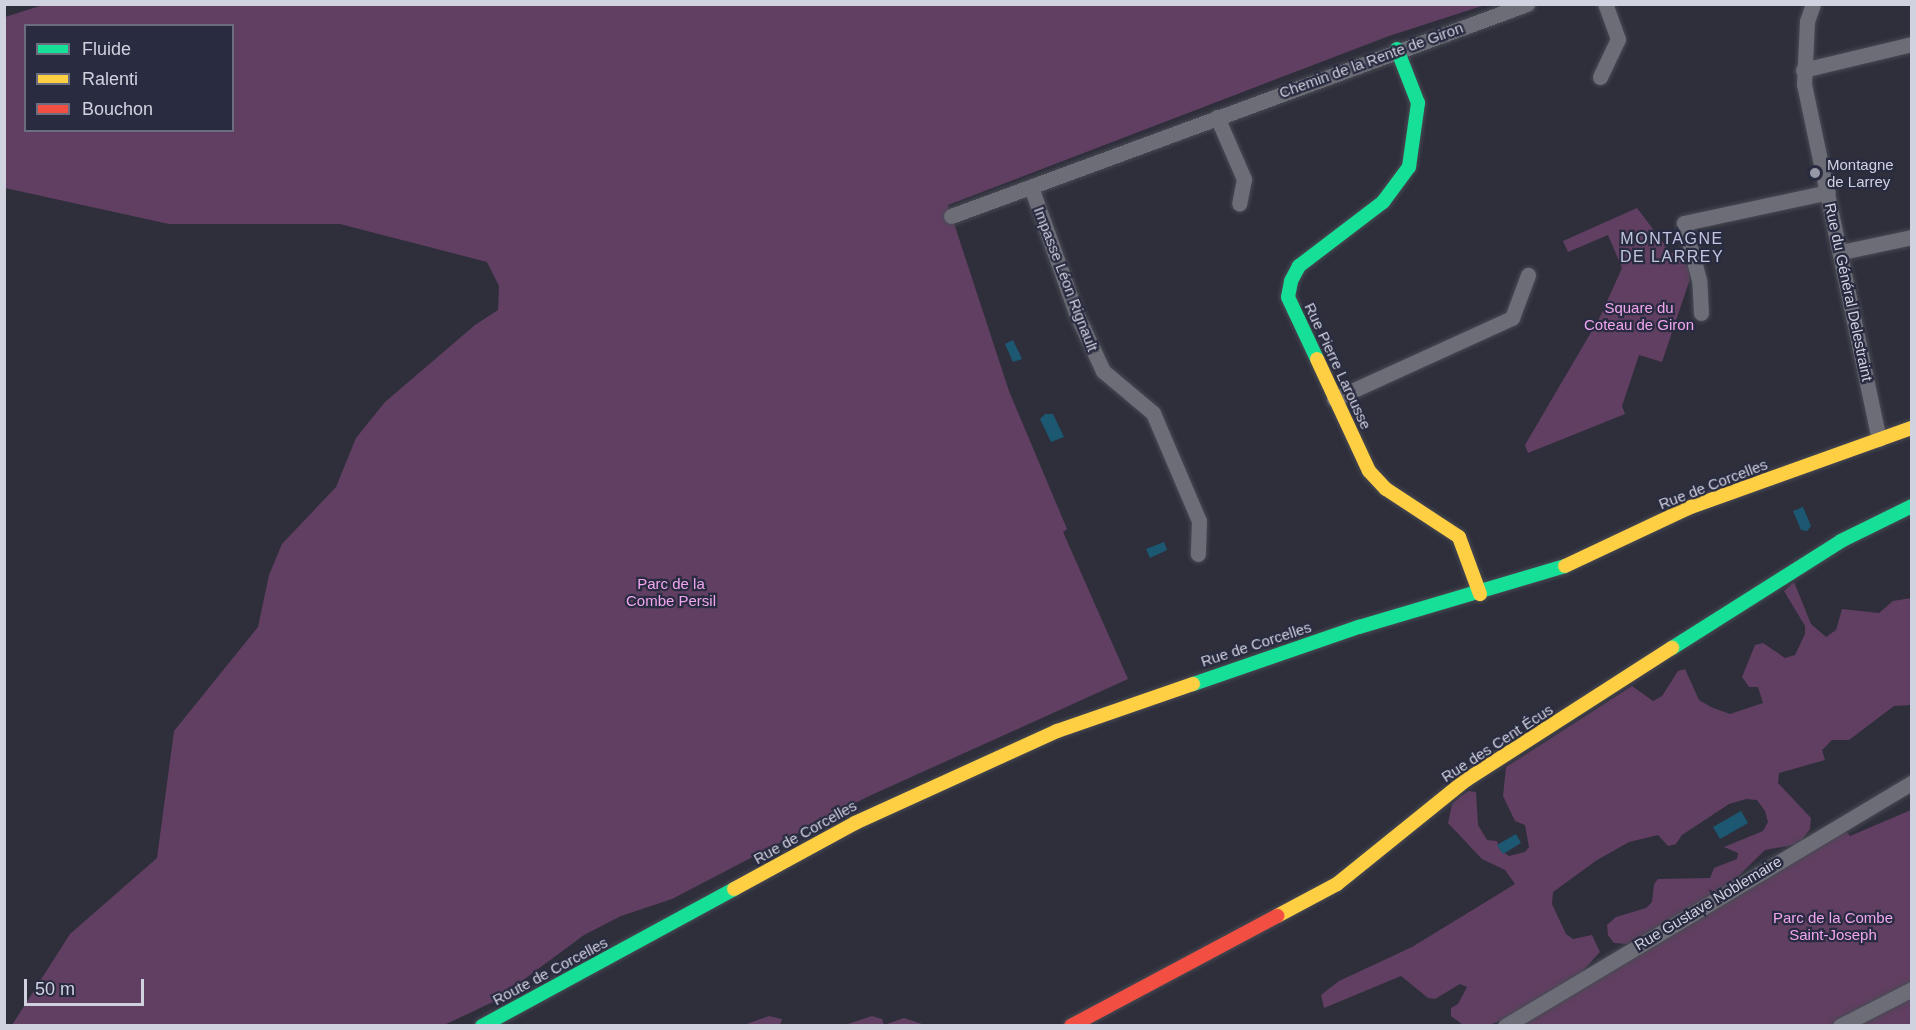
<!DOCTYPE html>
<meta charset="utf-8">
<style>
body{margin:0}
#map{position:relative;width:1916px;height:1030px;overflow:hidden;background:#2e2f3b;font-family:Arial,sans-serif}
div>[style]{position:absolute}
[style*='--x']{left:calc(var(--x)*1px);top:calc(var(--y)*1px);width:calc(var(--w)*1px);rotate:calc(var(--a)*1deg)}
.green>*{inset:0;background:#613f62}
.water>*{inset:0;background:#1d5873}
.roads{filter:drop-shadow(0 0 2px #484a53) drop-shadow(0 0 2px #484a53)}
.street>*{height:15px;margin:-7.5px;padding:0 7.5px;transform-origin:7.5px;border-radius:7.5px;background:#6c6d76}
.fast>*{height:14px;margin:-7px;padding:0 7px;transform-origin:7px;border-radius:7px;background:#16e098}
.slow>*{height:14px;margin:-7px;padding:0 7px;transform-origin:7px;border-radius:7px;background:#ffcf43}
.jam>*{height:14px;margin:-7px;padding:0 7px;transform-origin:7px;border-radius:7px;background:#f24e42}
.dots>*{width:16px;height:16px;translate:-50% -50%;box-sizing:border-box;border:3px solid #292b40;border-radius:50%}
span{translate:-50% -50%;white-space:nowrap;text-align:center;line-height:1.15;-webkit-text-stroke:4.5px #292b40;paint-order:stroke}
.street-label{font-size:15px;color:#d0d2df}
.poi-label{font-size:15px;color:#d0d2df}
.left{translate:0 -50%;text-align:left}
.park-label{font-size:15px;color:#f1a6ef}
.neighbourhood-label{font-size:16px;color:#c2c6e1;letter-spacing:1.5px}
.frame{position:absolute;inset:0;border:6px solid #d0d2df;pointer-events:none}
.legend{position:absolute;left:24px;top:24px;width:210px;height:108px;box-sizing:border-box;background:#292b40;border:2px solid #6c6e80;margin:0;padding:8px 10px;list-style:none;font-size:18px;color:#d0d2df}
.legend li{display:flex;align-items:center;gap:12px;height:30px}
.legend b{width:30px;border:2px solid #6c6e80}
.scale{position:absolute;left:24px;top:979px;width:120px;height:27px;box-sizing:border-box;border:3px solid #d0d2df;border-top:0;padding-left:8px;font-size:18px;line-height:21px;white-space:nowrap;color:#d0d2df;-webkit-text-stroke:4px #292b40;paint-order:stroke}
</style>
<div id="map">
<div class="green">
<i style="clip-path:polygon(evenodd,43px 5px,1485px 5px,1389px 36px,948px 205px,1009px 391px,1067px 529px,1063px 532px,1128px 679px,867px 797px,672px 899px,621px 916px,584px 935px,495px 1001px,444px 1025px,12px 1025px,70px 934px,157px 858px,174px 731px,258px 627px,269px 575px,282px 544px,336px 487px,356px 438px,385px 402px,475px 325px,498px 310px,499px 286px,487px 262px,340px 224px,169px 224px,5px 188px,5px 17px,43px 5px,26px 26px,232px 26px,232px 130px,26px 130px,26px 26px)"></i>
<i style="clip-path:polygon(1637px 208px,1671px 253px,1679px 252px,1687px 261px,1690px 279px,1662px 362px,1639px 355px,1622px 406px,1625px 414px,1528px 453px,1525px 445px,1600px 317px,1622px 268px,1608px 235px,1568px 252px,1563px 241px)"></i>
<i style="clip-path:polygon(1794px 582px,1811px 624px,1826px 637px,1836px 630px,1842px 609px,1879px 613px,1893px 601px,1911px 598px,1911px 705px,1894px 706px,1849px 740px,1832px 740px,1822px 750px,1825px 760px,1779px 773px,1778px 783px,1811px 818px,1810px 829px,1799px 844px,1765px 850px,1725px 889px,1627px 944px,1614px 943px,1608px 935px,1607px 925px,1616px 917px,1646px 908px,1652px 902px,1654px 884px,1658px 879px,1710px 878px,1714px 868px,1737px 859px,1738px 853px,1724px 847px,1763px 831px,1768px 822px,1765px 811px,1757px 800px,1746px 799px,1729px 804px,1682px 835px,1676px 844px,1668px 846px,1658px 835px,1629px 842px,1597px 860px,1553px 892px,1552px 904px,1566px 934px,1573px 939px,1592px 935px,1600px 952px,1578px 976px,1537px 1004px,1490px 1025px,1463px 1025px,1451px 1016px,1451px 1008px,1458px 1004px,1467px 987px,1460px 984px,1435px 999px,1428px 998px,1401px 976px,1324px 1008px,1321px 995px,1339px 981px,1412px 947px,1515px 884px,1505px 870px,1482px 859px,1448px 823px,1452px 804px,1461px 796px,1469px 791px,1476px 792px,1478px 825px,1487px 840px,1497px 841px,1500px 850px,1509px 856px,1525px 852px,1529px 847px,1525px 825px,1515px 821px,1503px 796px,1506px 767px,1632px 686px,1653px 701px,1662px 696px,1678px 671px,1685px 669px,1699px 700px,1711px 707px,1730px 714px,1763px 703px,1758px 687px,1749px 687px,1742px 677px,1755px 645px,1763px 643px,1785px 658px,1795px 655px,1805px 634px,1805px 626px,1784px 591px)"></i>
<i style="clip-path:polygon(1911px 810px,1911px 1025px,1516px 1026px,1844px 829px,1850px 836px)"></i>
<i style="clip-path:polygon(769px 1016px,782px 1019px,780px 1025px,744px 1025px)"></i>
<i style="clip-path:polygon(872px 1016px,882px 1019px,884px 1025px,904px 1018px,925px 1025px,845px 1025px)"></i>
</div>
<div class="water">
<i style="clip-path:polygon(1013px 340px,1022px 359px,1013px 362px,1005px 344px)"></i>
<i style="clip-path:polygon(1045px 414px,1053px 414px,1064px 437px,1051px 442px,1040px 419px)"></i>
<i style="clip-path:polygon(1803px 507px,1811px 526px,1807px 531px,1801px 530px,1793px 511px)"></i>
<i style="clip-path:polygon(1164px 542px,1167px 550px,1150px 558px,1146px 549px)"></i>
<i style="clip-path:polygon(1741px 811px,1748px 823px,1720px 839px,1713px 827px)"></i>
<i style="clip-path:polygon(1516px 834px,1521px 843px,1503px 854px,1497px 845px)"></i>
</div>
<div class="roads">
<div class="street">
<i style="--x:1813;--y:4;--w:18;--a:109"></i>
<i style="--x:1807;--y:21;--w:63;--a:92.7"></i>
<i style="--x:1804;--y:84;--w:363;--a:78.1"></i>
<i style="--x:1803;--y:70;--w:112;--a:-13.4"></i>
<i style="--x:1600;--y:77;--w:42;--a:-64.7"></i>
<i style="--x:1618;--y:39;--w:37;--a:-110"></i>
<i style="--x:1217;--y:117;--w:68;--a:66.5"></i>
<i style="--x:1244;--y:179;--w:25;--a:101"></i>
<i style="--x:1031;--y:187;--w:134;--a:70.3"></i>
<i style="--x:1076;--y:313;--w:64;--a:65"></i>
<i style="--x:1103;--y:371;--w:65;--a:40"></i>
<i style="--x:1153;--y:413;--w:117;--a:66.9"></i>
<i style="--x:1199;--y:521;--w:33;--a:92"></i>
<i style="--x:951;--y:216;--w:614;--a:-20.21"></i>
<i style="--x:1841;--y:252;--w:73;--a:-11.9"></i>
<i style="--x:1701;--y:313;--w:33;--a:-93"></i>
<i style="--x:1699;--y:280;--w:59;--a:-104.7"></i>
<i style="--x:1684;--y:223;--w:147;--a:-12.1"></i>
<i style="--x:1334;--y:399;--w:196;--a:-24.5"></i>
<i style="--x:1512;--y:318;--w:46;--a:-69.6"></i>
<i style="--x:1505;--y:1026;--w:475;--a:-30.9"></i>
<i style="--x:1840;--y:1026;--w:81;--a:-27.2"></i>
</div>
<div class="fast">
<i style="--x:1317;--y:359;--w:68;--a:-115.1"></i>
<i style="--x:1288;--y:297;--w:16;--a:-79"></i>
<i style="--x:1291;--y:281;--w:17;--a:-62"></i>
<i style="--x:1299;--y:266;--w:106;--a:-37.3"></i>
<i style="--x:1383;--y:202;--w:44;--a:-53.4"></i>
<i style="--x:1409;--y:167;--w:65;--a:-82"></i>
<i style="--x:1418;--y:103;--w:58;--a:-111.3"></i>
<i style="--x:1672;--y:648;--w:200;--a:-32.3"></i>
<i style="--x:1841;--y:541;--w:79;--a:-26.2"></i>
<i style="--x:1193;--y:684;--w:176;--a:-19"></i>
<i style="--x:1359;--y:627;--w:215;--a:-16.5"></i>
<i style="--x:482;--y:1026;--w:287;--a:-28.5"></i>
</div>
<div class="slow">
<i style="--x:1317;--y:359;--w:123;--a:65.1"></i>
<i style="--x:1369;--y:471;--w:25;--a:47"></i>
<i style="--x:1386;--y:489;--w:87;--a:33.3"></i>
<i style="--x:1459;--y:537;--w:61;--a:69.8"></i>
<i style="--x:1565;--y:566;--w:136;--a:-25.2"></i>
<i style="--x:1688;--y:508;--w:238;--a:-19.7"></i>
<i style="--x:734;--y:889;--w:138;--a:-28.6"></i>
<i style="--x:855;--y:823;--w:222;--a:-24.5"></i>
<i style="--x:1057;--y:731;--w:144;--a:-19.1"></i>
<i style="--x:1277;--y:916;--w:68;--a:-28.1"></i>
<i style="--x:1337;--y:884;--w:166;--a:-38.9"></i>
<i style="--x:1466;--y:780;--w:245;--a:-32.7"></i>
</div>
<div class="jam">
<i style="--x:1071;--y:1026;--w:234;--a:-28.1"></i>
</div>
</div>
<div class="dots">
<i style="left:1815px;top:173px;background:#9799a6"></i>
</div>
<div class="street-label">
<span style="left:1371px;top:60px;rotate:-20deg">Chemin de la Rente de Giron</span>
<span style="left:1066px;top:279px;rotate:69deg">Impasse Léon Rignault</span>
<span style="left:1849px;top:292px;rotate:78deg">Rue du Général Delestraint</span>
<span style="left:1338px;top:366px;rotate:65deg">Rue Pierre Larousse</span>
<span style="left:1713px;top:484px;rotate:-21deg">Rue de Corcelles</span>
<span style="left:1256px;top:644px;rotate:-18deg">Rue de Corcelles</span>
<span style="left:1497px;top:743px;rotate:-33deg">Rue des Cent Écus</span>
<span style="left:805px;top:832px;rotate:-29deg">Rue de Corcelles</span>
<span style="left:1708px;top:903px;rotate:-31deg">Rue Gustave Noblemaire</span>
<span style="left:550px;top:971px;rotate:-28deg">Route de Corcelles</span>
</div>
<div class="poi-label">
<span class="left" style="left:1827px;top:173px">Montagne<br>de Larrey</span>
</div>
<div class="park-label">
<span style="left:1639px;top:316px">Square du<br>Coteau de Giron</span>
<span style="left:671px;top:592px">Parc de la<br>Combe Persil</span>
<span style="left:1833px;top:926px">Parc de la Combe<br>Saint-Joseph</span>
</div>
<div class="neighbourhood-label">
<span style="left:1672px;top:248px">MONTAGNE<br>DE LARREY</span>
</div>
<div class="frame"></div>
<ul class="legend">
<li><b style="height:8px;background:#16e098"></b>Fluide</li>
<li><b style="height:8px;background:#ffcf43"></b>Ralenti</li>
<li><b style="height:8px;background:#f24e42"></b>Bouchon</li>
</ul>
<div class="scale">50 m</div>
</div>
